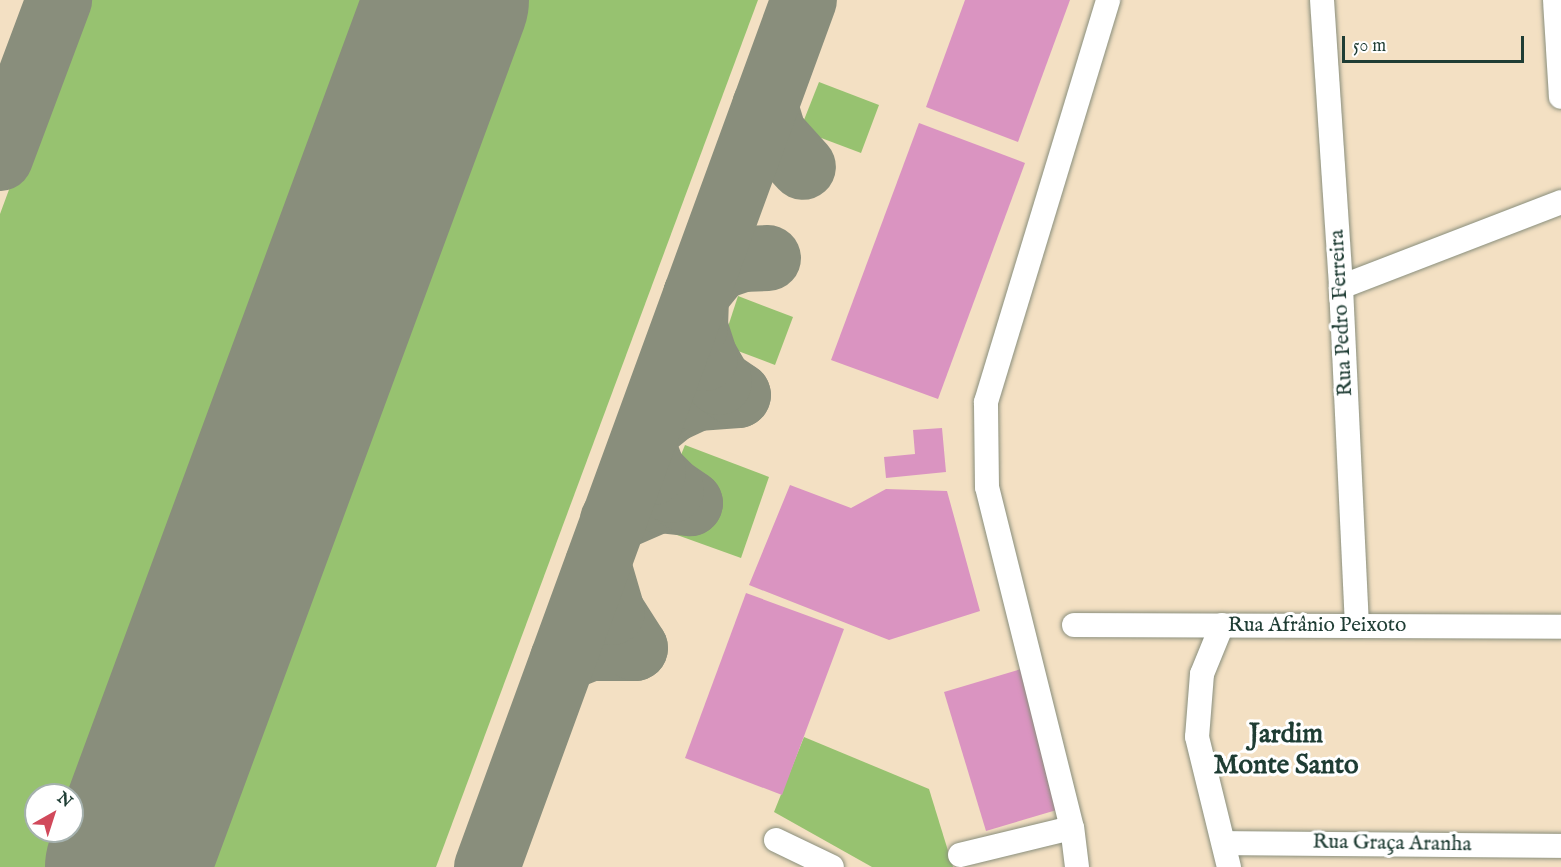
<!DOCTYPE html>
<meta charset="utf-8">
<style>
body{margin:0}
#map{position:relative;width:1561px;height:867px;overflow:hidden;background:#f3e0c3;font-family:"IM FELL English",serif}
div>[style]{position:absolute}
[style*='--x']{left:calc(var(--x)*1px);top:calc(var(--y)*1px);width:calc(var(--w)*1px);rotate:calc(var(--a)*1deg)}
.green>*{inset:0;background:#97c270}
.taxiway>*{height:66px;margin:-33px;padding:0 33px;transform-origin:33px;border-radius:33px;background:#898e7c}
.runway>*{height:164px;margin:-82px;padding:0 82px;transform-origin:82px;border-radius:82px;background:#898e7c}
.building>*{inset:0;background:#da94c1}
.roads{filter:drop-shadow(0 0 2px #898e7c) drop-shadow(0 0 2px #898e7c)}
.minor>*{height:24px;margin:-12px;padding:0 12px;transform-origin:12px;border-radius:12px;background:#fff}
span{translate:-50% -50%;white-space:nowrap;text-align:center;line-height:1.15;-webkit-text-stroke:6px #fff;paint-order:stroke}
.street-label{font-size:21px;color:#1f3d34}
.district-label{font-size:27px;color:#1f3d34;font-weight:700}
.north{position:absolute;left:24px;top:783px;width:60px;height:60px;box-sizing:border-box;background:#fff;border:2px solid #a5b1ae;border-radius:50%;rotate:39deg;font-size:16px;font-weight:700;line-height:24px;text-align:center;color:#1f3d34}
.north::after{content:'';display:block;margin:auto;width:21px;height:27px;background:#d1495b;clip-path:polygon(50% 0,100% 100%,50% 72%,0 100%)}
.scale{position:absolute;left:1342px;top:36px;width:182px;height:27px;box-sizing:border-box;border:3px solid #1f3d34;border-top:0;padding-left:8px;font-size:18px;line-height:21px;white-space:nowrap;color:#1f3d34;-webkit-text-stroke:4px #fff;paint-order:stroke}
</style>
<div id="map">
<div class="green">
<i style="clip-path:polygon(evenodd,79px 0,380px 0,61px 867px,0 867px,0 214px,79px 0,36px 795px,72px 795px,72px 831px,36px 831px,36px 795px)"></i>
<i style="clip-path:polygon(493px 0,758px 0,436px 867px,173px 867px)"></i>
<i style="clip-path:polygon(819px 82px,879px 105px,861px 153px,800px 130px)"></i>
<i style="clip-path:polygon(738px 296px,793px 317px,775px 365px,722px 345px)"></i>
<i style="clip-path:polygon(685px 445px,769px 477px,741px 558px,652px 526px)"></i>
<i style="clip-path:polygon(804px 737px,929px 789px,953px 867px,872px 867px,774px 812px)"></i>
</div>
<div class="taxiway">
<i style="--x:765;--y:106;--w:30;--a:73"></i>
<i style="--x:774;--y:135;--w:43;--a:47.8"></i>
<i style="--x:0;--y:158;--w:169;--a:-69.5"></i>
<i style="--x:649;--y:428;--w:28;--a:-39"></i>
<i style="--x:671;--y:410;--w:29;--a:-25"></i>
<i style="--x:697;--y:398;--w:41;--a:-4.2"></i>
<i style="--x:738;--y:395;--w:23;--a:-146"></i>
<i style="--x:719;--y:382;--w:28;--a:-120"></i>
<i style="--x:705;--y:358;--w:33;--a:-108"></i>
<i style="--x:695;--y:327;--w:32;--a:-88"></i>
<i style="--x:696;--y:295;--w:36;--a:-51"></i>
<i style="--x:719;--y:267;--w:24;--a:-19"></i>
<i style="--x:742;--y:259;--w:26;--a:-2"></i>
<i style="--x:613;--y:520;--w:50;--a:-23.5"></i>
<i style="--x:659;--y:500;--w:31;--a:6"></i>
<i style="--x:690;--y:503;--w:23;--a:-146"></i>
<i style="--x:671;--y:490;--w:25;--a:-135"></i>
<i style="--x:653;--y:472;--w:30;--a:-111"></i>
<i style="--x:563;--y:659;--w:29;--a:-22"></i>
<i style="--x:590;--y:648;--w:45;--a:0"></i>
<i style="--x:635;--y:648;--w:43;--a:-122.6"></i>
<i style="--x:612;--y:612;--w:50;--a:-106.3"></i>
<i style="--x:487;--y:867;--w:923;--a:-69.92"></i>
</div>
<div class="runway">
<i style="--x:127;--y:867;--w:924;--a:-69.74"></i>
</div>
<div class="building">
<i style="clip-path:polygon(965px 0,1070px 0,1018px 142px,926px 107px)"></i>
<i style="clip-path:polygon(919px 123px,1025px 163px,938px 399px,831px 360px)"></i>
<i style="clip-path:polygon(942px 428px,946px 472px,886px 478px,884px 457px,915px 454px,913px 430px)"></i>
<i style="clip-path:polygon(790px 485px,851px 508px,886px 489px,947px 491px,980px 611px,889px 640px,749px 585px)"></i>
<i style="clip-path:polygon(746px 593px,844px 629px,782px 795px,685px 758px)"></i>
<i style="clip-path:polygon(1021px 669px,1060px 809px,986px 831px,944px 692px)"></i>
</div>
<div class="roads">
<div class="minor">
<i style="--x:1322;--y:0;--w:288;--a:86.2"></i>
<i style="--x:1341;--y:287;--w:339;--a:87.3"></i>
<i style="--x:1555;--y:0;--w:97;--a:86.5"></i>
<i style="--x:1341;--y:287;--w:236;--a:-21.1"></i>
<i style="--x:1074;--y:625;--w:487;--a:0.2"></i>
<i style="--x:1222;--y:625;--w:53;--a:112.2"></i>
<i style="--x:1202;--y:674;--w:63;--a:94.5"></i>
<i style="--x:1197;--y:737;--w:134;--a:76.2"></i>
<i style="--x:776;--y:840;--w:62;--a:25.7"></i>
<i style="--x:1224;--y:843;--w:337;--a:0.5"></i>
<i style="--x:960;--y:855;--w:115;--a:-13.6"></i>
<i style="--x:1077;--y:867;--w:39;--a:-97"></i>
<i style="--x:1072;--y:828;--w:351;--a:-104"></i>
<i style="--x:987;--y:487;--w:85;--a:-90.7"></i>
<i style="--x:986;--y:402;--w:420;--a:-73.1"></i>
</div>
</div>
<div class="street-label">
<span style="left:1342px;top:313px;rotate:-93deg">Rua Pedro Ferreira</span>
<span style="left:1317px;top:626px">Rua Afrânio Peixoto</span>
<span style="left:1392px;top:844px;rotate:1deg">Rua Graça Aranha</span>
</div>
<div class="district-label">
<span style="left:1286px;top:751px">Jardim<br>Monte Santo</span>
</div>
<div class="north">N</div>
<div class="scale">50 m</div>
</div>
